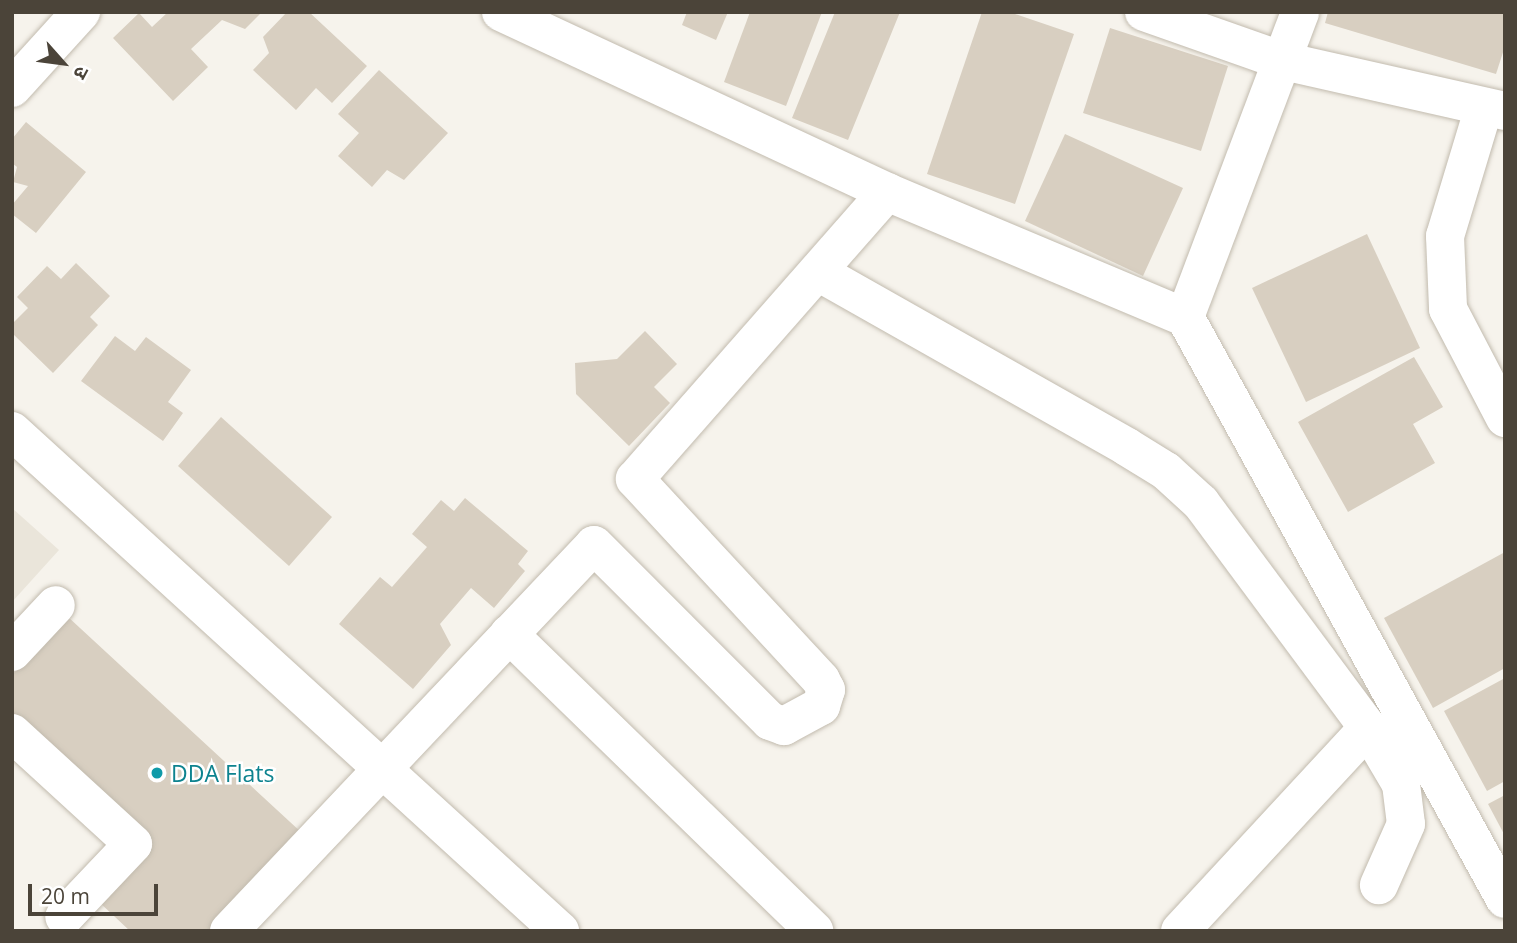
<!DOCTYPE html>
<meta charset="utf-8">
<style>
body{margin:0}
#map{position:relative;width:1517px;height:943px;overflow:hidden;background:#f6f3ec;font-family:"Open Sans","Noto Sans Devanagari",sans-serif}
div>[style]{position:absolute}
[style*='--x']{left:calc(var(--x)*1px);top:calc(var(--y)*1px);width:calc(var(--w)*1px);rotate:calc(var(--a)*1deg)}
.residential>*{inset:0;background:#eae5da}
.building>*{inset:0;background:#d8cfc1}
.roads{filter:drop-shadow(0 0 2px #c2bbae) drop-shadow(0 0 2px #c2bbae)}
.minor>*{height:38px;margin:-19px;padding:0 19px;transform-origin:19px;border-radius:19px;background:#fff}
.dots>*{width:19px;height:19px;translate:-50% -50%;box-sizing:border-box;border:4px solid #fff;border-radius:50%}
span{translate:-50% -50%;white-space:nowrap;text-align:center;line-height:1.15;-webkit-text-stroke:5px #fff;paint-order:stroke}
.culture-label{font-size:23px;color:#0d838f}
.left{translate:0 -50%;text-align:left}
.frame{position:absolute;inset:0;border:14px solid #4b4439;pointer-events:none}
.north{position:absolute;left:28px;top:28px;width:70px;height:70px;-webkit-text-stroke:5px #fff;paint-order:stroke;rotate:118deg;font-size:19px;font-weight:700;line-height:28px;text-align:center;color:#4b4439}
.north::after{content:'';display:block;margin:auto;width:24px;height:32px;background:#4b4439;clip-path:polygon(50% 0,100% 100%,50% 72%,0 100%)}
.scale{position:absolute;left:28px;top:884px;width:130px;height:32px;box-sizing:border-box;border:4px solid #4b4439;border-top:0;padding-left:9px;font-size:21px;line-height:24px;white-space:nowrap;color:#4b4439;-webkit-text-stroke:5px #fff;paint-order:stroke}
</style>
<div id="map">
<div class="residential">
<i style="clip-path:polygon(12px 508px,59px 550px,12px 602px)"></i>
</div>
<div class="building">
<i style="clip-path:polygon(168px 12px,262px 12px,245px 29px,222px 20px,191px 49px,208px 67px,173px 101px,113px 38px,139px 13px,152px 27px)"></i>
<i style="clip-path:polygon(287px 12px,309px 12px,367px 66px,332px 103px,316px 88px,296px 110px,253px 70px,269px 53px,263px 37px)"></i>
<i style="clip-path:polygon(687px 12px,728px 12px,716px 40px,682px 25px)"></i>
<i style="clip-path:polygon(750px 12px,822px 12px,786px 106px,724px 82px)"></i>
<i style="clip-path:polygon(835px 12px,900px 12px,848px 140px,792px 118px)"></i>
<i style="clip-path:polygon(982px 12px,1009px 12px,1074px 34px,1015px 204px,927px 174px)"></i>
<i style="clip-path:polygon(1328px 12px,1505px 12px,1505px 46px,1496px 74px,1325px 23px)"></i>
<i style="clip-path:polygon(1110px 28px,1228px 66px,1201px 151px,1083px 113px)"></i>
<i style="clip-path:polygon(379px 70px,448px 133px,404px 180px,387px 170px,372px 187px,338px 156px,359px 133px,338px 114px)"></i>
<i style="clip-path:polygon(26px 122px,86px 172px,36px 233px,12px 214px,12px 205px,28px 186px,13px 182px,17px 167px,12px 163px,12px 139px)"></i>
<i style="clip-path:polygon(1065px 134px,1183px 188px,1143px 276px,1025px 221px)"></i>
<i style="clip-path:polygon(1367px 234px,1420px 348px,1306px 402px,1252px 288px)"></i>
<i style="clip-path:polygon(76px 263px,110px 296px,90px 317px,98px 325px,53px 373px,12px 333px,12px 324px,28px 308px,17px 297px,47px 266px,61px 279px)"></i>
<i style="clip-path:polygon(645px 331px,677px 364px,654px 387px,670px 403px,629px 446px,576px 394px,575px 363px,617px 359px)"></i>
<i style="clip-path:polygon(115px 336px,135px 351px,146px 337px,191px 370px,168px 402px,183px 413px,163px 441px,81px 381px)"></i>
<i style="clip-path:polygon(1414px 357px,1443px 407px,1413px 424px,1435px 463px,1348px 512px,1298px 422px)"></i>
<i style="clip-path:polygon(221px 417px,332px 517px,289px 566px,178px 466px)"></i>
<i style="clip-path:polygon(465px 498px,528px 551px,518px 564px,525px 571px,494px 608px,471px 588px,440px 624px,451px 645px,413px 689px,339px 624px,380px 577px,392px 587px,427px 547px,412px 534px,441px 500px,454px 511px)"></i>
<i style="clip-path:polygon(1505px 552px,1505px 668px,1433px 708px,1384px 618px)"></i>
<i style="clip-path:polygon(67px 616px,302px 833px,212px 931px,130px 931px,99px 902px,153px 844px,12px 714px,12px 675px)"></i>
<i style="clip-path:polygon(1505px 678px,1505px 781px,1487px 791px,1444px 711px)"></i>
<i style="clip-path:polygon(1505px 795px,1505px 836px,1488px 804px)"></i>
</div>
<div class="roads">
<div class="minor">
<i style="--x:501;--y:12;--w:426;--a:25"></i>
<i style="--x:887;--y:192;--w:323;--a:22.8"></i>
<i style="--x:1185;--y:317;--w:664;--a:61.2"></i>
<i style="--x:1144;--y:12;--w:147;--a:19.4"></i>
<i style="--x:1283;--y:61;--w:228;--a:12.7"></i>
<i style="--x:12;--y:88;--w:103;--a:-47.8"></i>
<i style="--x:1484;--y:107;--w:135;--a:106.8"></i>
<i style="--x:1445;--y:236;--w:73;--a:87.6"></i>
<i style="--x:1448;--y:309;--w:123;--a:62.4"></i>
<i style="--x:818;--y:272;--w:355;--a:29.5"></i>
<i style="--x:1127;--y:447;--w:46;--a:31.6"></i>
<i style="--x:1166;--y:471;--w:47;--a:42.4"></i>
<i style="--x:1201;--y:503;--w:280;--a:53.4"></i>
<i style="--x:1368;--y:728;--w:65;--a:59.5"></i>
<i style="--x:1401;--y:784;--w:40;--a:82.9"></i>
<i style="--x:1406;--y:824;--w:67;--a:113.9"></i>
<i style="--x:1185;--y:317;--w:326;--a:-69.3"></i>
<i style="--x:12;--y:431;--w:742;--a:42.38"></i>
<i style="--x:509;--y:634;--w:426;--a:44.2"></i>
<i style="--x:12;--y:652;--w:64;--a:-46.9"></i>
<i style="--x:12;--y:733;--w:164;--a:42.5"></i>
<i style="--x:133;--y:844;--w:100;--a:133.4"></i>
<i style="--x:229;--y:931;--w:531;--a:-46.6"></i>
<i style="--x:594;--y:545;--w:249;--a:45"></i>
<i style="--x:770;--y:721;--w:15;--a:20"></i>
<i style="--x:784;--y:726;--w:42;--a:-28.4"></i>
<i style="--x:821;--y:706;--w:17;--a:-73"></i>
<i style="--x:826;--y:690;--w:11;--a:-117"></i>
<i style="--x:821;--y:680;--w:274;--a:-132.8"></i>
<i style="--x:635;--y:479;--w:382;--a:-48.7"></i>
<i style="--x:1180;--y:931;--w:277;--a:-47.2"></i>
</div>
</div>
<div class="dots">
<i style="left:157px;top:773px;background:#0f9aa8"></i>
</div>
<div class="culture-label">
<span class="left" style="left:171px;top:773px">DDA Flats</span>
</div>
<div class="frame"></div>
<div class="north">उ</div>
<div class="scale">20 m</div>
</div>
